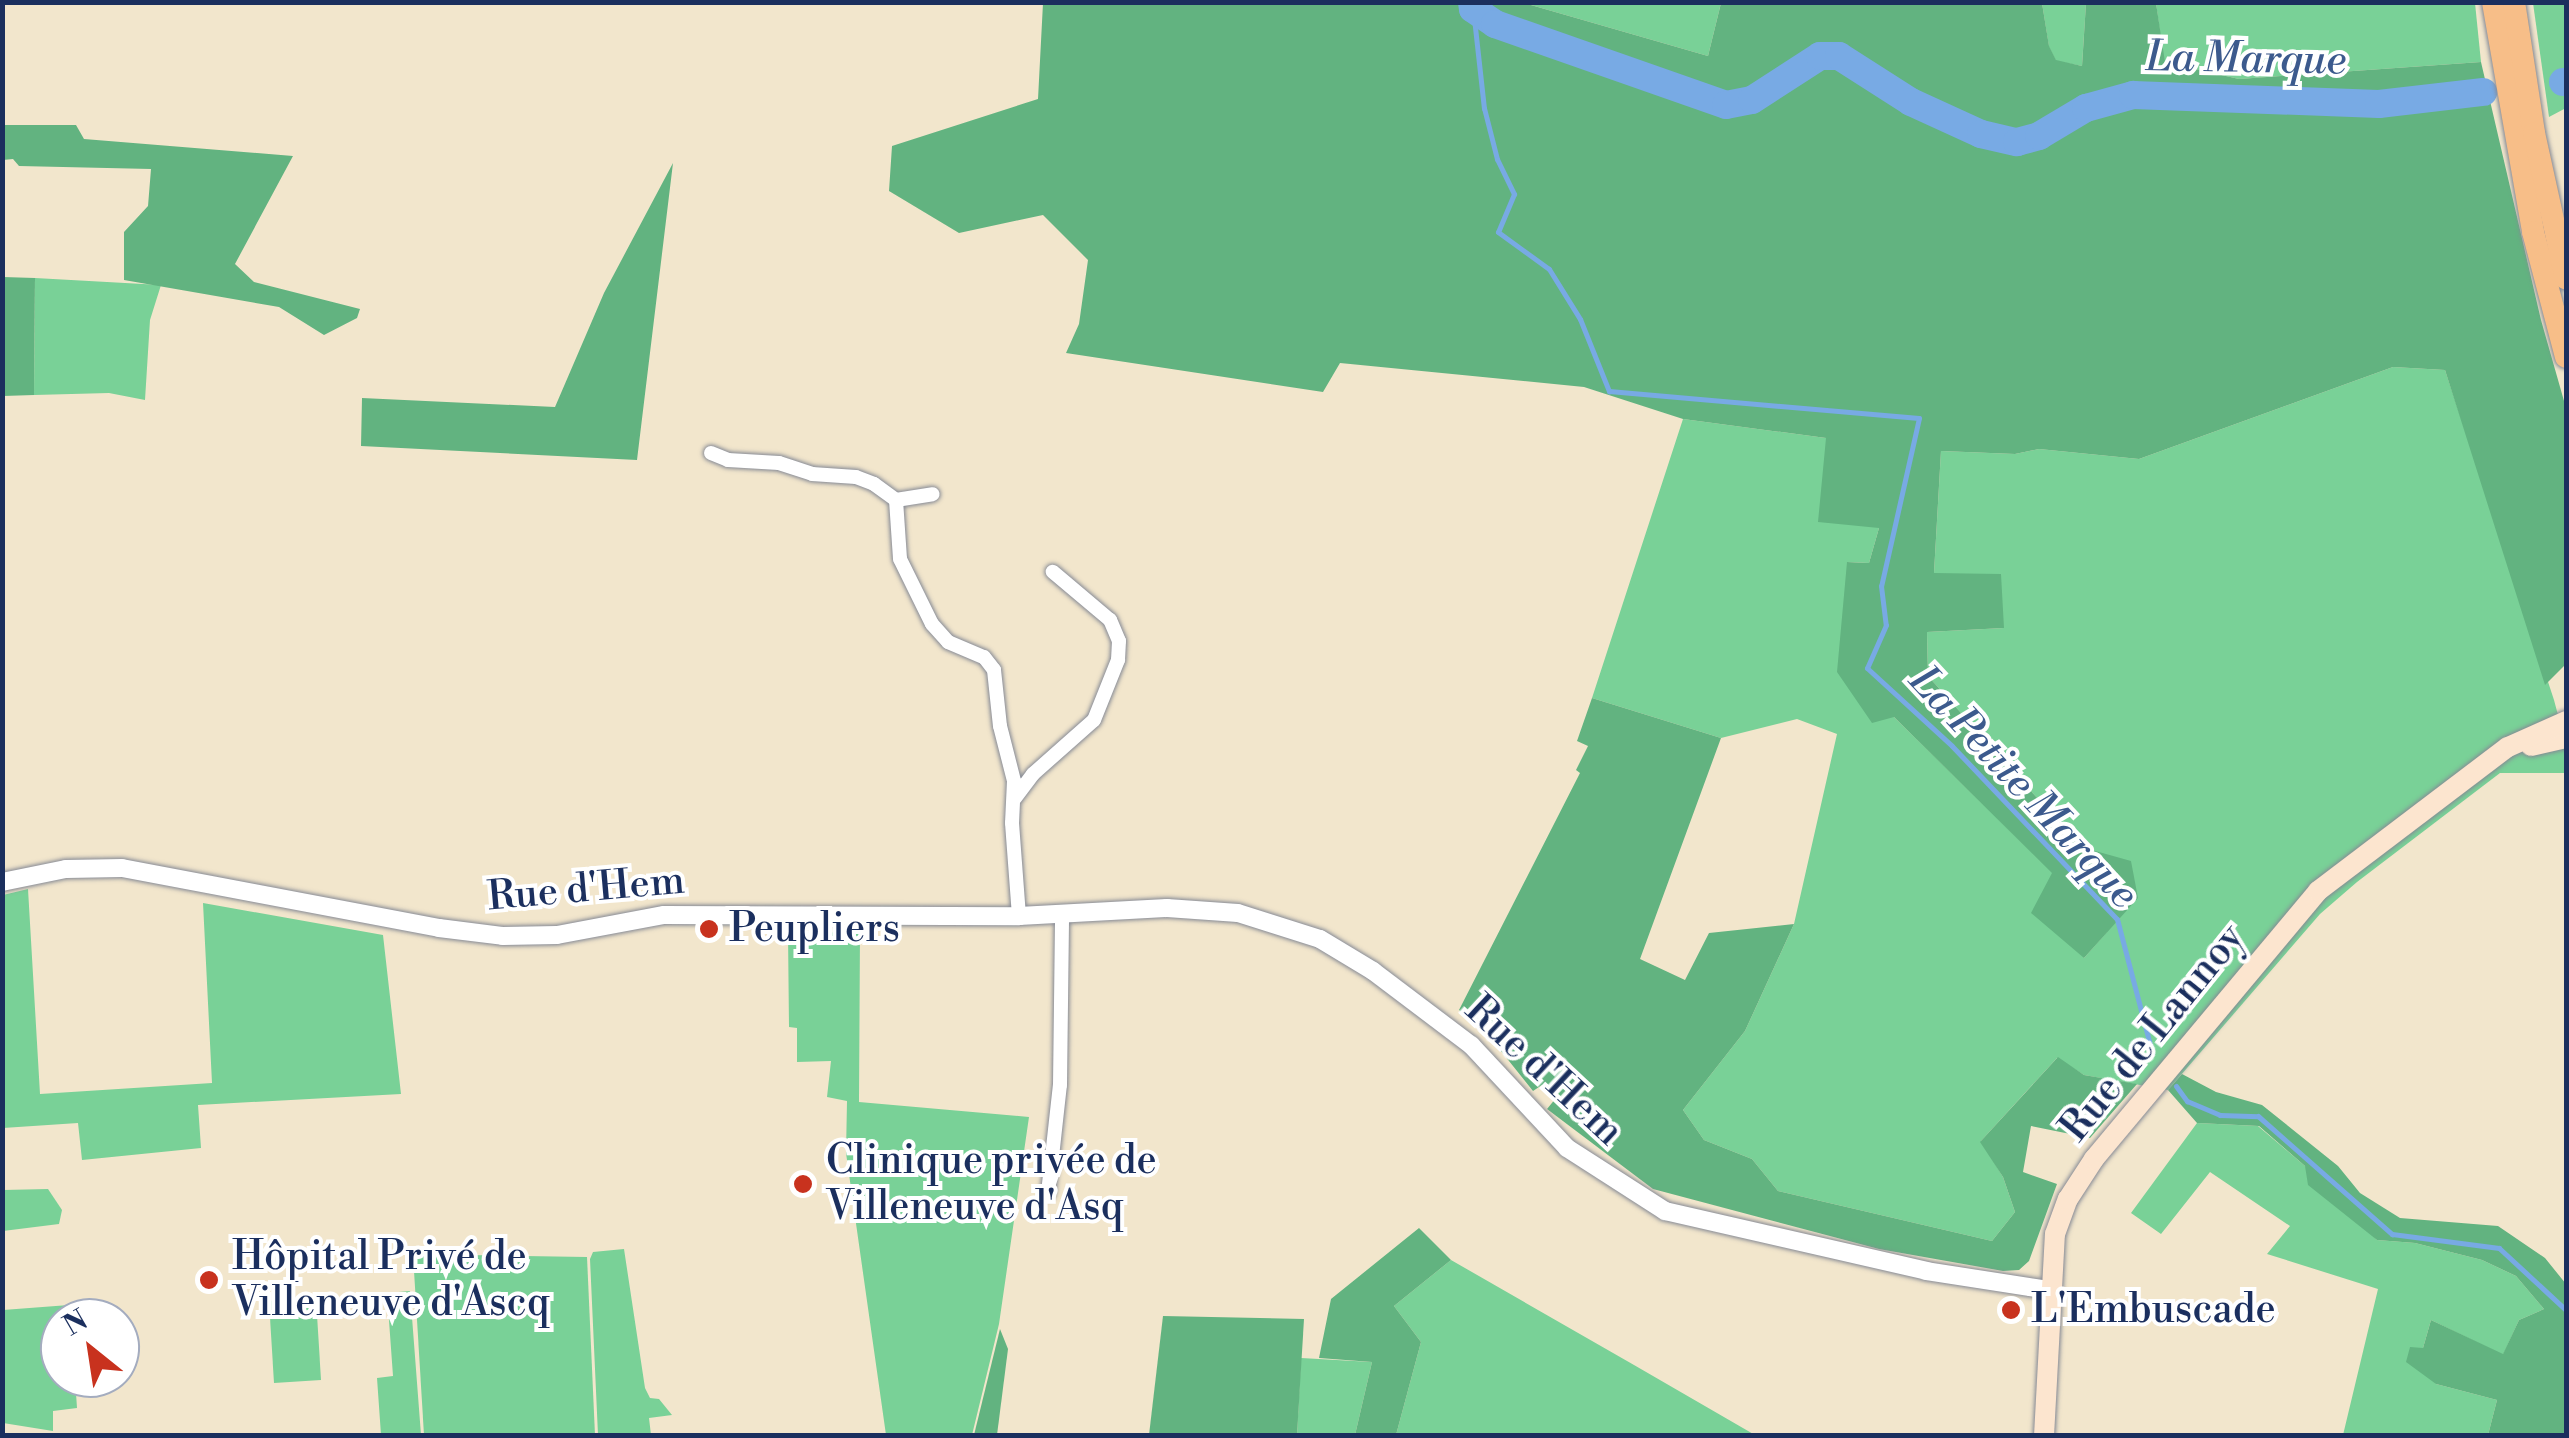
<!DOCTYPE html>
<meta charset="utf-8">
<style>
body{margin:0}
#map{position:relative;width:2569px;height:1438px;overflow:hidden;background:#f2e6cc;font-family:"Libre Bodoni",serif}
div>[style]{position:absolute}
[style*='--x']{left:calc(var(--x)*1px);top:calc(var(--y)*1px);width:calc(var(--w)*1px);rotate:calc(var(--a)*1deg)}
.green>*{inset:0;background:#79d197}
.forest>*{inset:0;background:#62b380}
.stream>*{height:5px;margin:-2.5px;padding:0 2.5px;transform-origin:2.5px;border-radius:2.5px;background:#78aae4}
.river>*{height:28px;margin:-14px;padding:0 14px;transform-origin:14px;border-radius:14px;background:#78aae4}
.roads{filter:drop-shadow(0 0 2px #868a95) drop-shadow(0 0 2px #868a95)}
.minor>*{height:14px;margin:-7px;padding:0 7px;transform-origin:7px;border-radius:7px;background:#fff}
.tertiary>*{height:18px;margin:-9px;padding:0 9px;transform-origin:9px;border-radius:9px;background:#fff}
.secondary>*{height:20px;margin:-10px;padding:0 10px;transform-origin:10px;border-radius:10px;background:#fce5cf}
.trunk>*{height:22px;margin:-11px;padding:0 11px;transform-origin:11px;border-radius:11px;background:#f7be88}
.dots>*{width:28px;height:28px;translate:-50% -50%;box-sizing:border-box;border:5px solid #fff;border-radius:50%}
span{translate:-50% -50%;white-space:nowrap;text-align:center;line-height:1.15;-webkit-text-stroke:8px #fff;paint-order:stroke}
.street-label{font-size:40px;color:#1b2f5e}
.poi-label{font-size:40px;color:#1b2f5e}
.left{translate:0 -50%;text-align:left}
.water-label{font-size:42px;color:#3c5a8d;font-style:italic}
.frame{position:absolute;inset:0;border:5px solid #1b2f5e;pointer-events:none}
.north{position:absolute;left:40px;top:1298px;width:100px;height:100px;box-sizing:border-box;background:#fff;border:2px solid #a4acbf;border-radius:50%;rotate:330deg;font-size:28px;font-weight:700;line-height:40px;text-align:center;color:#1b2f5e}
.north::after{content:'';display:block;margin:auto;width:35px;height:45px;background:#c8321e;clip-path:polygon(50% 0,100% 100%,50% 72%,0 100%)}
</style>
<div id="map">
<div class="green">
<i style="clip-path:polygon(1524px 3px,1721px 3px,1708px 56px)"></i>
<i style="clip-path:polygon(2042px 3px,2086px 3px,2082px 66px,2056px 61px,2049px 47px)"></i>
<i style="clip-path:polygon(2156px 3px,2475px 3px,2481px 62px,2239px 79px,2164px 62px)"></i>
<i style="clip-path:polygon(2533px 3px,2566px 3px,2566px 108px,2549px 117px)"></i>
<i style="clip-path:polygon(35px 278px,161px 285px,150px 320px,145px 400px,109px 393px,34px 395px)"></i>
<i style="clip-path:polygon(2393px 367px,2445px 370px,2554px 700px,2566px 745px,2566px 773px,2500px 773px,2357px 882px,2320px 914px,2168px 1090px,2084px 1075px,2057px 1058px,1981px 1141px,2003px 1177px,2015px 1212px,1992px 1241px,1778px 1191px,1752px 1159px,1704px 1140px,1683px 1110px,1745px 1031px,1794px 924px,1837px 734px,1797px 719px,1721px 738px,1592px 698px,1683px 419px,1826px 438px,1879px 528px,1869px 563px,1848px 562px,1894px 717px,2053px 873px,2084px 958px,2107px 932px,2081px 847px,1928px 676px,1927px 632px,2004px 628px,1934px 573px,1941px 451px,2015px 454px,2039px 449px,2139px 459px)"></i>
<i style="clip-path:polygon(28px 889px,40px 1094px,212px 1083px,203px 903px,383px 935px,401px 1094px,198px 1105px,201px 1148px,82px 1160px,78px 1123px,3px 1128px,3px 895px)"></i>
<i style="clip-path:polygon(860px 932px,859px 1102px,1029px 1117px,999px 1324px,972px 1435px,886px 1435px,846px 1153px,847px 1101px,827px 1097px,831px 1061px,797px 1062px,797px 1028px,789px 1027px,788px 933px)"></i>
<i style="clip-path:polygon(2197px 1123px,2258px 1126px,2305px 1166px,2377px 1240px,2415px 1243px,2482px 1260px,2516px 1276px,2544px 1309px,2519px 1320px,2503px 1355px,2431px 1320px,2423px 1348px,2436px 1384px,2497px 1400px,2488px 1435px,2343px 1435px,2378px 1289px,2267px 1254px,2290px 1226px,2210px 1172px,2161px 1234px,2131px 1213px)"></i>
<i style="clip-path:polygon(48px 1189px,62px 1210px,59px 1224px,3px 1231px,3px 1190px)"></i>
<i style="clip-path:polygon(624px 1249px,645px 1388px,650px 1398px,659px 1399px,672px 1415px,649px 1418px,651px 1435px,598px 1435px,590px 1259px,593px 1252px)"></i>
<i style="clip-path:polygon(413px 1254px,587px 1257px,595px 1435px,424px 1435px)"></i>
<i style="clip-path:polygon(1451px 1260px,1634px 1365px,1755px 1435px,1396px 1435px,1421px 1342px,1394px 1306px)"></i>
<i style="clip-path:polygon(410px 1291px,421px 1435px,381px 1435px,377px 1378px,393px 1376px,387px 1293px)"></i>
<i style="clip-path:polygon(316px 1298px,321px 1380px,274px 1383px,269px 1301px)"></i>
<i style="clip-path:polygon(69px 1305px,70px 1318px,60px 1318px,60px 1378px,75px 1378px,77px 1408px,53px 1411px,53px 1431px,3px 1423px,3px 1310px)"></i>
<i style="clip-path:polygon(1301px 1358px,1372px 1362px,1355px 1435px,1297px 1436px)"></i>
</div>
<div class="forest">
<i style="clip-path:polygon(2156px 3px,2165px 62px,2239px 79px,2481px 62px,2541px 320px,2566px 408px,2566px 664px,2545px 685px,2445px 370px,2393px 367px,2139px 459px,2039px 449px,2015px 454px,1941px 451px,1934px 573px,2001px 574px,2004px 628px,1927px 632px,1928px 676px,2081px 847px,2131px 861px,2138px 898px,2084px 958px,2031px 913px,2052px 873px,1894px 717px,1872px 723px,1837px 672px,1847px 562px,1869px 563px,1879px 528px,1818px 522px,1826px 438px,1683px 419px,1584px 387px,1340px 363px,1323px 392px,1066px 353px,1079px 324px,1088px 260px,1043px 215px,959px 233px,889px 191px,892px 146px,1038px 99px,1043px 3px,1524px 3px,1708px 56px,1721px 3px,2042px 3px,2049px 46px,2056px 60px,2082px 66px,2086px 3px)"></i>
<i style="clip-path:polygon(2px 125px,76px 125px,84px 139px,293px 156px,235px 264px,254px 282px,360px 309px,357px 318px,324px 335px,279px 307px,124px 280px,124px 232px,148px 206px,151px 169px,19px 166px,13px 159px,3px 160px)"></i>
<i style="clip-path:polygon(673px 163px,637px 460px,361px 446px,362px 398px,555px 407px,604px 293px)"></i>
<i style="clip-path:polygon(3px 277px,35px 278px,34px 395px,3px 396px)"></i>
<i style="clip-path:polygon(1592px 698px,1721px 738px,1640px 959px,1685px 980px,1709px 933px,1794px 924px,1745px 1031px,1683px 1110px,1704px 1140px,1752px 1159px,1778px 1191px,1992px 1241px,2015px 1212px,2003px 1177px,1980px 1142px,2058px 1057px,2084px 1075px,2137px 1084px,2090px 1138px,2031px 1126px,2023px 1172px,2057px 1184px,2029px 1261px,2019px 1270px,2003px 1271px,1879px 1249px,1653px 1189px,1547px 1109px,1556px 1098px,1542px 1085px,1533px 1091px,1489px 1036px,1459px 1010px,1580px 773px,1576px 770px,1588px 746px,1577px 741px)"></i>
<i style="clip-path:polygon(2182px 1074px,2216px 1092px,2262px 1105px,2338px 1166px,2360px 1193px,2400px 1218px,2498px 1226px,2545px 1258px,2566px 1284px,2566px 1435px,2488px 1435px,2497px 1400px,2436px 1384px,2406px 1362px,2410px 1347px,2423px 1348px,2431px 1320px,2503px 1354px,2519px 1320px,2544px 1309px,2516px 1276px,2482px 1260px,2415px 1243px,2377px 1240px,2308px 1185px,2305px 1166px,2259px 1126px,2197px 1123px,2168px 1090px)"></i>
<i style="clip-path:polygon(1419px 1228px,1451px 1260px,1394px 1306px,1421px 1342px,1396px 1435px,1355px 1435px,1372px 1362px,1319px 1358px,1331px 1299px)"></i>
<i style="clip-path:polygon(1163px 1316px,1304px 1319px,1297px 1435px,1149px 1435px)"></i>
<i style="clip-path:polygon(1000px 1329px,1008px 1349px,997px 1435px,974px 1435px)"></i>
</div>
<div class="stream">
<i style="--x:1473;--y:9;--w:100;--a:83.7"></i>
<i style="--x:1484;--y:108;--w:53;--a:75.7"></i>
<i style="--x:1497;--y:159;--w:39;--a:64"></i>
<i style="--x:1514;--y:194;--w:41;--a:112.8"></i>
<i style="--x:1498;--y:232;--w:63;--a:36"></i>
<i style="--x:1549;--y:269;--w:59;--a:58.2"></i>
<i style="--x:1580;--y:319;--w:78;--a:68.1"></i>
<i style="--x:1609;--y:391;--w:311;--a:5"></i>
<i style="--x:1919;--y:418;--w:172;--a:102.7"></i>
<i style="--x:1881;--y:586;--w:39;--a:83"></i>
<i style="--x:1886;--y:625;--w:47;--a:113.8"></i>
<i style="--x:1867;--y:668;--w:115;--a:42.5"></i>
<i style="--x:1952;--y:746;--w:239;--a:46.4"></i>
<i style="--x:2117;--y:919;--w:138;--a:75.3"></i>
<i style="--x:2176;--y:1086;--w:19;--a:54"></i>
<i style="--x:2187;--y:1101;--w:36;--a:23"></i>
<i style="--x:2220;--y:1115;--w:38;--a:2"></i>
<i style="--x:2258;--y:1116;--w:179;--a:41.4"></i>
<i style="--x:2392;--y:1234;--w:108;--a:7.5"></i>
<i style="--x:2499;--y:1248;--w:91;--a:42.8"></i>
</div>
<div class="river">
<i style="--x:1472;--y:2;--w:7;--a:82"></i>
<i style="--x:1473;--y:9;--w:27;--a:34"></i>
<i style="--x:1495;--y:24;--w:245;--a:19.3"></i>
<i style="--x:1726;--y:105;--w:26;--a:-11"></i>
<i style="--x:1752;--y:100;--w:81;--a:-32.9"></i>
<i style="--x:1820;--y:56;--w:19;--a:0"></i>
<i style="--x:1839;--y:56;--w:85;--a:32.6"></i>
<i style="--x:1911;--y:102;--w:77;--a:24.6"></i>
<i style="--x:1981;--y:134;--w:37;--a:13"></i>
<i style="--x:2017;--y:142;--w:23;--a:-15"></i>
<i style="--x:2039;--y:136;--w:55;--a:-30.8"></i>
<i style="--x:2086;--y:108;--w:49;--a:-15.5"></i>
<i style="--x:2133;--y:95;--w:246;--a:2.1"></i>
<i style="--x:2379;--y:104;--w:105;--a:-6.6"></i>
<i style="--x:2563;--y:82;--w:3;--a:0"></i>
</div>
<div class="roads">
<div class="minor">
<i style="--x:711;--y:453;--w:18;--a:22"></i>
<i style="--x:728;--y:460;--w:51;--a:3.4"></i>
<i style="--x:779;--y:463;--w:35;--a:18"></i>
<i style="--x:812;--y:474;--w:44;--a:3.9"></i>
<i style="--x:856;--y:477;--w:19;--a:21"></i>
<i style="--x:874;--y:484;--w:27;--a:36"></i>
<i style="--x:896;--y:500;--w:37;--a:-9"></i>
<i style="--x:896;--y:500;--w:59;--a:86.1"></i>
<i style="--x:900;--y:559;--w:72;--a:63.8"></i>
<i style="--x:932;--y:624;--w:24;--a:48"></i>
<i style="--x:948;--y:642;--w:39;--a:23"></i>
<i style="--x:984;--y:657;--w:16;--a:52"></i>
<i style="--x:994;--y:670;--w:56;--a:83.9"></i>
<i style="--x:1000;--y:726;--w:57;--a:75.7"></i>
<i style="--x:1014;--y:781;--w:42;--a:92.7"></i>
<i style="--x:1012;--y:823;--w:93;--a:85.7"></i>
<i style="--x:1015;--y:798;--w:30;--a:-53"></i>
<i style="--x:1033;--y:774;--w:81;--a:-41.5"></i>
<i style="--x:1094;--y:720;--w:65;--a:-68.2"></i>
<i style="--x:1118;--y:660;--w:19;--a:-87"></i>
<i style="--x:1119;--y:641;--w:23;--a:-113"></i>
<i style="--x:1110;--y:620;--w:75;--a:-139.9"></i>
<i style="--x:1048;--y:1193;--w:109;--a:-83.7"></i>
<i style="--x:1060;--y:1085;--w:171;--a:-89.3"></i>
</div>
<div class="tertiary">
<i style="--x:2;--y:882;--w:65;--a:-11.5"></i>
<i style="--x:66;--y:869;--w:56;--a:-1"></i>
<i style="--x:122;--y:868;--w:323;--a:10.7"></i>
<i style="--x:439;--y:928;--w:64;--a:7.1"></i>
<i style="--x:503;--y:936;--w:54;--a:-1.1"></i>
<i style="--x:557;--y:935;--w:109;--a:-10.6"></i>
<i style="--x:664;--y:915;--w:355;--a:0.2"></i>
<i style="--x:1019;--y:916;--w:148;--a:-3.1"></i>
<i style="--x:1167;--y:908;--w:71;--a:4"></i>
<i style="--x:1238;--y:913;--w:86;--a:17.6"></i>
<i style="--x:1320;--y:939;--w:62;--a:31.1"></i>
<i style="--x:1373;--y:971;--w:123;--a:37.1"></i>
<i style="--x:1471;--y:1045;--w:141;--a:47"></i>
<i style="--x:1567;--y:1148;--w:117;--a:32.7"></i>
<i style="--x:1665;--y:1211;--w:268;--a:12.9"></i>
<i style="--x:1926;--y:1271;--w:124;--a:8.8"></i>
</div>
<div class="secondary">
<i style="--x:2531;--y:746;--w:36;--a:-13"></i>
<i style="--x:2044;--y:1436;--w:202;--a:-86.9"></i>
<i style="--x:2055;--y:1234;--w:37;--a:-70"></i>
<i style="--x:2068;--y:1199;--w:48;--a:-57"></i>
<i style="--x:2094;--y:1159;--w:349;--a:-50.1"></i>
<i style="--x:2318;--y:891;--w:238;--a:-37.2"></i>
<i style="--x:2508;--y:747;--w:64;--a:-24.1"></i>
</div>
<div class="trunk">
<i style="--x:2493;--y:2;--w:233;--a:80.1"></i>
<i style="--x:2533;--y:232;--w:129;--a:75.2"></i>
<i style="--x:2514;--y:2;--w:133;--a:81.3"></i>
<i style="--x:2534;--y:133;--w:149;--a:77.6"></i>
</div>
</div>
<div class="dots">
<i style="left:709px;top:929px;background:#c8321e"></i>
<i style="left:803px;top:1184px;background:#c8321e"></i>
<i style="left:209px;top:1280px;background:#c8321e"></i>
<i style="left:2011px;top:1310px;background:#c8321e"></i>
</div>
<div class="street-label">
<span style="left:586px;top:889px;rotate:-5deg">Rue d'Hem</span>
<span style="left:2153px;top:1033px;rotate:-51deg">Rue de Lannoy</span>
<span style="left:1544px;top:1071px;rotate:43deg">Rue d'Hem</span>
</div>
<div class="poi-label">
<span class="left" style="left:729px;top:929px">Peupliers</span>
<span class="left" style="left:826px;top:1184px">Clinique privée de<br>Villeneuve d'Asq</span>
<span class="left" style="left:232px;top:1280px">Hôpital Privé de<br>Villeneuve d'Ascq</span>
<span class="left" style="left:2031px;top:1310px">L'Embuscade</span>
</div>
<div class="water-label">
<span style="left:2246px;top:60px;rotate:1deg">La Marque</span>
<span style="left:2023px;top:788px;rotate:47deg">La Petite Marque</span>
</div>
<div class="frame"></div>
<div class="north">N</div>
</div>
